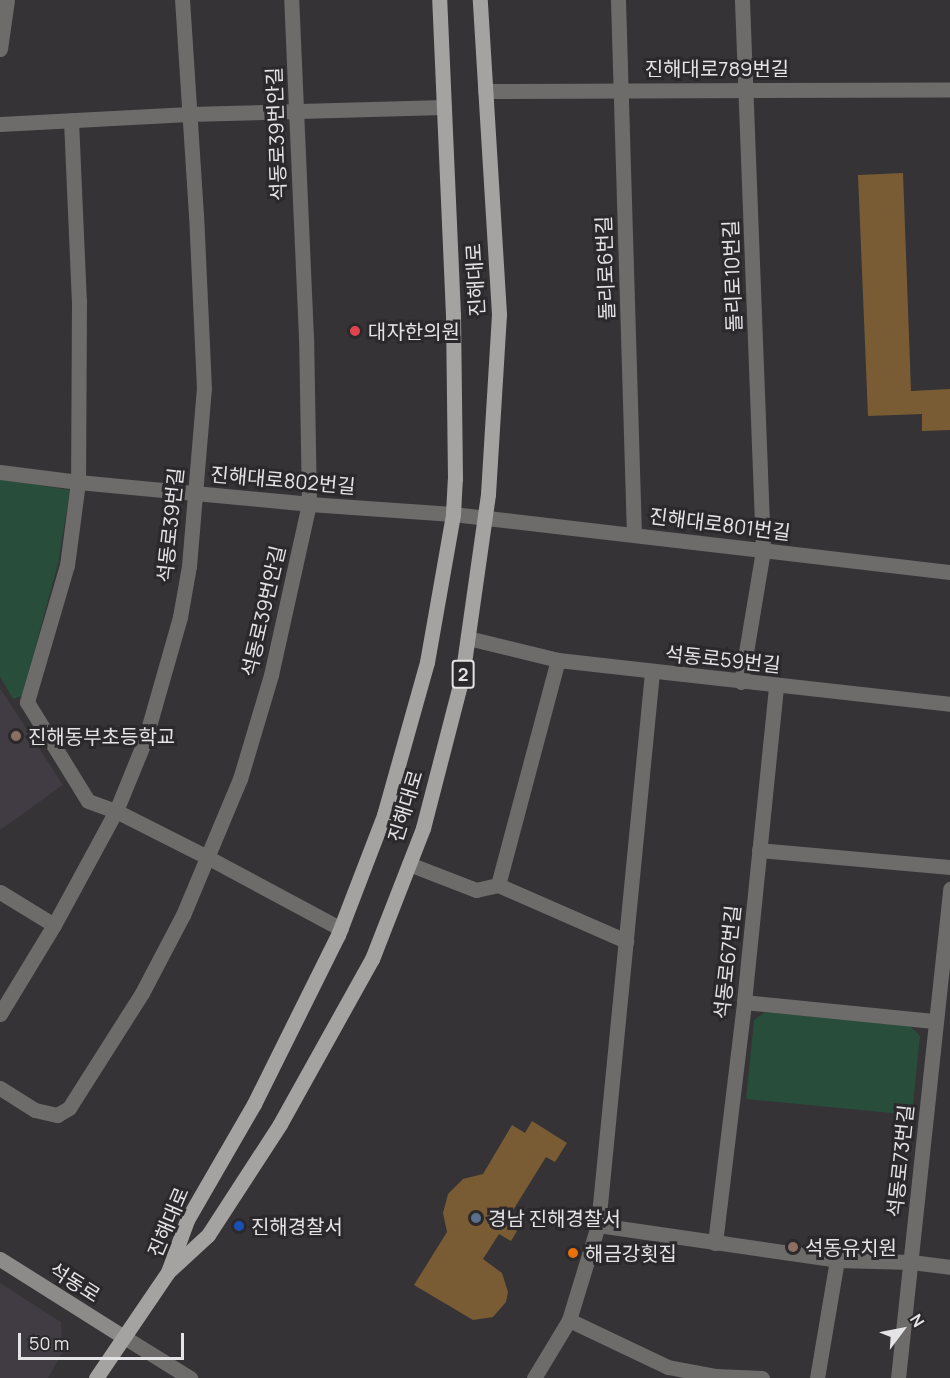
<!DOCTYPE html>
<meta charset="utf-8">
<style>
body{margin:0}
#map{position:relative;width:950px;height:1378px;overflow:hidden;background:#353335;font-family:Manrope,"Noto Sans KR",sans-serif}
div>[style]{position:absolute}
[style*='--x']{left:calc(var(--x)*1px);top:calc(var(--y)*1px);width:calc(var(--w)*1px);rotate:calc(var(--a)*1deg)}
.built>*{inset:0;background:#413c44}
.green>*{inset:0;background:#284d3a}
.building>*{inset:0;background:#795c34}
.street>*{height:15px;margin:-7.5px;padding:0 7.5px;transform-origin:7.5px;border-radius:7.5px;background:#6d6c6b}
.secondary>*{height:15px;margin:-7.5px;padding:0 7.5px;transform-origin:7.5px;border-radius:7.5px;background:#8d8b8a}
.primary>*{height:15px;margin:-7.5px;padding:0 7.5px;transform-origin:7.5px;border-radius:7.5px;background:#a5a3a1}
.dots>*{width:16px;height:16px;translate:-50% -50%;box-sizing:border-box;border:3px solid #2b292b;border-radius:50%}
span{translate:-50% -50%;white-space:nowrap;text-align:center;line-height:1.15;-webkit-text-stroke:6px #2b292b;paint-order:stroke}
.shield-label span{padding:2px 4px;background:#2b292b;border:2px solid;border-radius:4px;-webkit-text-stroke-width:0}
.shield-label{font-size:18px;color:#e4e3e5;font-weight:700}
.street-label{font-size:20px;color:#e4e3e5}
.poi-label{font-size:20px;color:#e4e3e5}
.left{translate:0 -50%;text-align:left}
.north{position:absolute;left:872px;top:1300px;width:60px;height:60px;-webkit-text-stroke:4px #2b292b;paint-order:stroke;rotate:58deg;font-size:16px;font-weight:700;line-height:24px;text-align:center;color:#e4e3e5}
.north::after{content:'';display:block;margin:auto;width:21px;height:27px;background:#e4e3e5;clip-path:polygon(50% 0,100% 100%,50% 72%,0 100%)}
.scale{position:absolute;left:18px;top:1333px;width:166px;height:27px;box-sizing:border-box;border:3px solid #e4e3e5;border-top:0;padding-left:8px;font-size:18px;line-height:21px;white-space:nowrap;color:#e4e3e5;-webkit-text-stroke:4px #2b292b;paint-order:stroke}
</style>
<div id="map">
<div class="built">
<i style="clip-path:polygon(0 688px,63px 785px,0 830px)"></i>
<i style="clip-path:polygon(0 1283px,61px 1322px,62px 1353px,48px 1378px,0 1378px)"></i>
</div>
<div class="green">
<i style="clip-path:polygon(0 479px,70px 490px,58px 564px,22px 696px,13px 699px,0 677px)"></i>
<i style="clip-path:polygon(765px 1012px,910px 1026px,920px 1036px,912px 1115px,746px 1099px,754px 1020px)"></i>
</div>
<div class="building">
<i style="clip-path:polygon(903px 173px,911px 391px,950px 389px,950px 430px,922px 431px,922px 414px,868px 416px,858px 175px)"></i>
<i style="clip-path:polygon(532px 1121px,567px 1143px,555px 1162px,546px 1157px,505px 1223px,517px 1231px,511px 1241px,499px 1234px,483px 1259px,502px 1273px,508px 1292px,506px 1302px,493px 1317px,473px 1320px,414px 1285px,447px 1232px,443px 1213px,448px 1194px,463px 1179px,483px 1174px,512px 1125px,525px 1133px)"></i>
</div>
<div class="street">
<i style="--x:618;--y:0;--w:535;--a:88.29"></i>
<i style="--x:0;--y:49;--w:49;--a:-81.9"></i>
<i style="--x:485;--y:91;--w:465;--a:-0.2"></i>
<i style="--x:71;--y:120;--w:181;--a:87.5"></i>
<i style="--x:79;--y:301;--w:181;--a:90.3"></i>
<i style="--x:78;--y:482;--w:84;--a:97.5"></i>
<i style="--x:67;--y:565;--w:143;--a:106.3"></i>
<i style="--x:27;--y:702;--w:116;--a:58.4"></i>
<i style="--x:88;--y:801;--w:30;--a:20"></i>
<i style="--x:116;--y:811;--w:102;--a:26.8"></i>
<i style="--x:207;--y:857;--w:152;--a:28.2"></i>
<i style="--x:0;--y:124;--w:189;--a:-3"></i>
<i style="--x:189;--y:114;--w:255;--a:-1.6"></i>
<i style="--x:0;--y:472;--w:79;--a:7.3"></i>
<i style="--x:78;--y:482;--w:232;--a:5.4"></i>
<i style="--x:309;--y:504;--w:144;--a:4"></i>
<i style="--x:453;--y:514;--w:500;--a:6.66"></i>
<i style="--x:468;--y:638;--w:93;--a:13.7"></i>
<i style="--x:558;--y:660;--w:394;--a:6.4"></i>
<i style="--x:741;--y:682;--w:134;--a:-80.5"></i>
<i style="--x:763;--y:550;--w:550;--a:-92.19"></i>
<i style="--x:759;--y:850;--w:192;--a:5.1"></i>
<i style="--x:409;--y:864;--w:72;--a:21.2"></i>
<i style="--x:476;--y:890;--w:23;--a:-13"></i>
<i style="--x:498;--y:885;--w:233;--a:-75.1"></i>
<i style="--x:498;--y:885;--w:140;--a:23.6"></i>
<i style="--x:0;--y:892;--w:63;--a:31.4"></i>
<i style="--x:744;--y:1002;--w:193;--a:5.7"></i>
<i style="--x:0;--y:1014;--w:104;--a:-58.8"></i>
<i style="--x:54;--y:925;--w:130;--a:-61.5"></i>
<i style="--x:116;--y:811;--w:77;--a:-67.8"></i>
<i style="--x:145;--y:740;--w:128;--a:-74.1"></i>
<i style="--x:180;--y:617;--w:52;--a:-80"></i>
<i style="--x:189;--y:566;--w:178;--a:-85.2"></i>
<i style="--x:204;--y:389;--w:174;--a:-92.6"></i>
<i style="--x:196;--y:215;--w:215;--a:-93.7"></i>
<i style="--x:0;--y:1088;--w:41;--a:32.2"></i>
<i style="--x:35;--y:1110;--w:23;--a:13"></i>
<i style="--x:57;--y:1115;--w:14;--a:-30"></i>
<i style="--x:69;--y:1108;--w:136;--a:-57.6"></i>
<i style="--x:142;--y:993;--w:88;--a:-62.3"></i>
<i style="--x:183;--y:915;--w:147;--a:-67.3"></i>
<i style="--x:240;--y:779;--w:109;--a:-73.4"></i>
<i style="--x:271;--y:675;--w:175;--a:-77.5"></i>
<i style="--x:309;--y:504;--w:166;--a:-91"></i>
<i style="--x:306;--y:338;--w:338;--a:-92.5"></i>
<i style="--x:598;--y:1225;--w:242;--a:8.3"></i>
<i style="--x:837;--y:1260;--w:74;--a:1.5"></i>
<i style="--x:911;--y:1262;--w:39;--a:7"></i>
<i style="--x:715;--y:1243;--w:243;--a:-83.1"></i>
<i style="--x:744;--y:1002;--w:319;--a:-84.2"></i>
<i style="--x:569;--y:1320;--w:110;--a:25.4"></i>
<i style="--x:668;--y:1367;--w:49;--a:10.6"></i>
<i style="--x:716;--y:1376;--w:46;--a:2.5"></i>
<i style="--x:124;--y:1337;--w:78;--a:31.8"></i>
<i style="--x:534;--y:1378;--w:68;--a:-58.9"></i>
<i style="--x:569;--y:1320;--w:99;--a:-73"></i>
<i style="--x:598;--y:1225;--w:556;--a:-84.42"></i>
<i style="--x:817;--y:1378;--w:120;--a:-80.4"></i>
<i style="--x:898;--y:1378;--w:492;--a:-83.9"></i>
</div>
<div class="secondary">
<i style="--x:0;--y:1259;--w:146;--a:32.2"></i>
</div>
<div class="primary">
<i style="--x:170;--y:1270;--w:52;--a:-42.6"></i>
<i style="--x:208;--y:1235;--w:132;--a:-57"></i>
<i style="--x:280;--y:1124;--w:189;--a:-60.9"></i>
<i style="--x:372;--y:959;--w:141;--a:-68.7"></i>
<i style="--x:423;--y:828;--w:156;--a:-75.5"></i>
<i style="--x:462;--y:677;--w:185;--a:-81.9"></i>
<i style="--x:488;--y:494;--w:180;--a:-86.5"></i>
<i style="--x:499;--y:314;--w:315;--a:-93.5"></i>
<i style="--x:96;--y:1378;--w:128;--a:-55.8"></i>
<i style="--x:168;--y:1272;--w:55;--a:-69.9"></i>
<i style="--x:187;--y:1220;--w:134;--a:-60"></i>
<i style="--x:254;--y:1104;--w:189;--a:-63.6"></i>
<i style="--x:338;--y:935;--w:129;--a:-69"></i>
<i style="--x:384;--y:815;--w:159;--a:-74.3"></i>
<i style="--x:427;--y:662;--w:150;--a:-80"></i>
<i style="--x:453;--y:514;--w:35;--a:-87"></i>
<i style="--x:455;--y:479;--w:164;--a:-90.7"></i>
<i style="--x:453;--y:315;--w:315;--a:-92.5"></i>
</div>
<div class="dots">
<i style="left:355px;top:331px;background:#e0444e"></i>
<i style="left:16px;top:736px;background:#8d6e63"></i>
<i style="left:476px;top:1218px;background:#5c6f8a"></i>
<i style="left:239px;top:1226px;background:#1a4fb4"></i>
<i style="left:793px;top:1247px;background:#8d6e63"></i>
<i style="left:573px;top:1253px;background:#e8710a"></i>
</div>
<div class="shield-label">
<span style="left:463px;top:674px">2</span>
</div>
<div class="street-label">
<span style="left:717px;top:68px">진해대로789번길</span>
<span style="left:276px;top:134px;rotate:-92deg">석동로39번안길</span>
<span style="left:605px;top:268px;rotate:-92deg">돌리로6번길</span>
<span style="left:732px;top:276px;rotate:-92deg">돌리로10번길</span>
<span style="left:475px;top:280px;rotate:-93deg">진해대로</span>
<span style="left:283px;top:480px;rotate:5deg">진해대로802번길</span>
<span style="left:720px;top:524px;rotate:7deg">진해대로801번길</span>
<span style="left:170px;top:525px;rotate:-84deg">석동로39번길</span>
<span style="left:263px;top:611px;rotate:-77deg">석동로39번안길</span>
<span style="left:723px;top:659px;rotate:6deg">석동로59번길</span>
<span style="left:405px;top:806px;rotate:-73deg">진해대로</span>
<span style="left:727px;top:962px;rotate:-84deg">석동로67번길</span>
<span style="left:900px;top:1161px;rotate:-84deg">석동로73번길</span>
<span style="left:168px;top:1222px;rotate:-67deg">진해대로</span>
<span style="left:75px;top:1282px;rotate:32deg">석동로</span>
</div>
<div class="poi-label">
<span class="left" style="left:368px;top:331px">대자한의원</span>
<span class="left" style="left:28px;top:736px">진해동부초등학교</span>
<span class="left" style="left:488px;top:1218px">경남 진해경찰서</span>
<span class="left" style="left:251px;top:1226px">진해경찰서</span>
<span class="left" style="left:805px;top:1247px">석동유치원</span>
<span class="left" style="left:585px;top:1253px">해금강횟집</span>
</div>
<div class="north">N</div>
<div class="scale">50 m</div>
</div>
